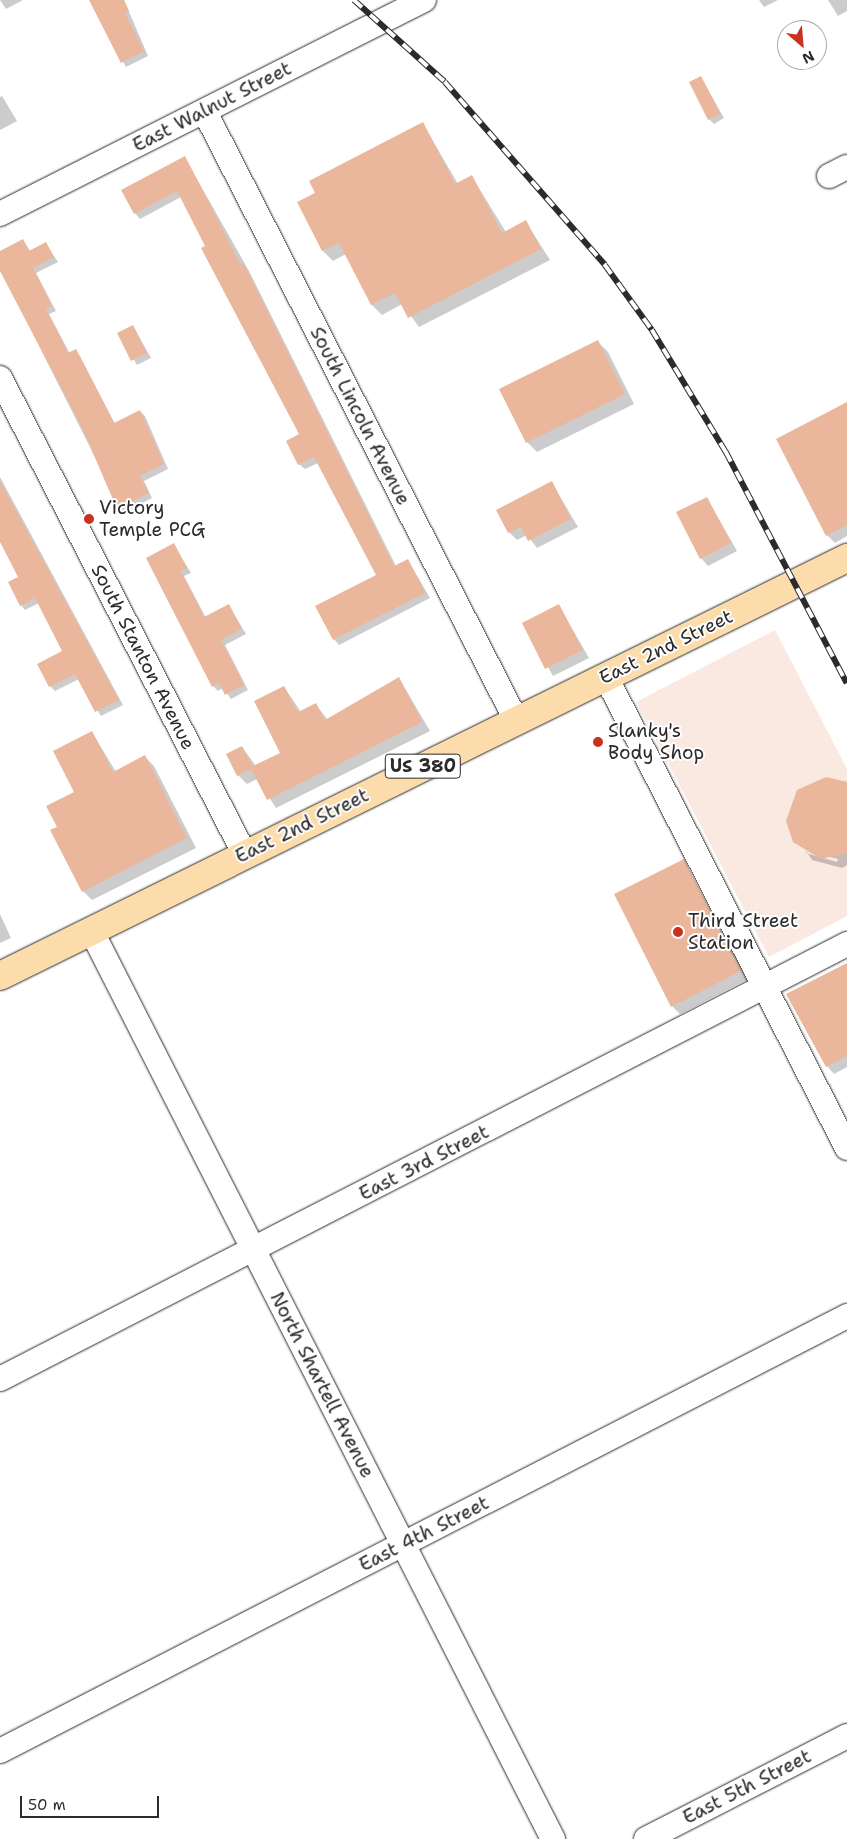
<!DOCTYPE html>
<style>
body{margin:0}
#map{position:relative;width:847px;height:1839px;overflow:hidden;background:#fff;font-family:"Shantell Sans",sans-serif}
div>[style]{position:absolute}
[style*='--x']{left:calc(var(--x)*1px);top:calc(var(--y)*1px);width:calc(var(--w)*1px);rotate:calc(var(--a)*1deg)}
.built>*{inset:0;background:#f9e9e1}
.shadow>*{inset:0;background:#0003}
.building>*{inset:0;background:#eab79c}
.roads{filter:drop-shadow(0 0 1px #2b2b2b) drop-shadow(0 0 1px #2b2b2b)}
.minor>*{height:24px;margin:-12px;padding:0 12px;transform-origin:12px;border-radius:12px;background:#fff}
.major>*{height:28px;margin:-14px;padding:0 14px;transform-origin:14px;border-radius:14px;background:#fddcac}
.rail>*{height:5.5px;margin-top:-2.75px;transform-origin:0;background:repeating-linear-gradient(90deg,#fff 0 11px,#2b2b2b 0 22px);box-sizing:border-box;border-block:1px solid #2b2b2b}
.dots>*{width:14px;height:14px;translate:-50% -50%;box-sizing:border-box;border:2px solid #fff;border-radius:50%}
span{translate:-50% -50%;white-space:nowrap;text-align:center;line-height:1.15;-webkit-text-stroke:4px #fff;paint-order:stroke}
.shield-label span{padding:1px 4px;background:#fff;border:1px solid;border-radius:4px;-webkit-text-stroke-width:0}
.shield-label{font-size:18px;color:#2b2b2b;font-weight:700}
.street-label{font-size:19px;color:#2b2b2b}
.poi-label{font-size:19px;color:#2b2b2b}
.left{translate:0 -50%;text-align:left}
.north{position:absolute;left:777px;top:20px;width:50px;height:50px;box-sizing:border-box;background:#fff;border:1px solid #aaa;border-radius:50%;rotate:153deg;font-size:14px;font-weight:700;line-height:20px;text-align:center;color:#2b2b2b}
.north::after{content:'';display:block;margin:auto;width:18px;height:22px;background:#c8321e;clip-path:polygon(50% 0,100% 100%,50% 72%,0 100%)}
.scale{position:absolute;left:20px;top:1796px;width:139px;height:22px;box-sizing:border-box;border:2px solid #2b2b2b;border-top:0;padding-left:6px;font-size:15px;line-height:18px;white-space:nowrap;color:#2b2b2b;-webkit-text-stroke:4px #fff;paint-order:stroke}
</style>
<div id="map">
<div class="built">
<i style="clip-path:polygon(775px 630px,847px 769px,847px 916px,769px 957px,636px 702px)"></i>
</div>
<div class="shadow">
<i style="clip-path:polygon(0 0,23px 0,6px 9px)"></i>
<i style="clip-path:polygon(91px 0,124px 0,148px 56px,126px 67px)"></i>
<i style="clip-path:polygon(759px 0,778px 0,764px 7px)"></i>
<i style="clip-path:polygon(828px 0,847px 0,847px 11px,838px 16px)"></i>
<i style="clip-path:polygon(701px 77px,724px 118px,714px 124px,709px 119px)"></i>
<i style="clip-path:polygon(2px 96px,17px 121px,0 130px,0 97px)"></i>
<i style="clip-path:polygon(423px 124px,458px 184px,472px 177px,506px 232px,526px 222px,550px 260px,419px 327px,402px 304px,382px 315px,372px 305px,346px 254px,333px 261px,323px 251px,299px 203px)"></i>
<i style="clip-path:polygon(185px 158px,249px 271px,396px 566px,408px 560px,430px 598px,339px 645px,334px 639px,378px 575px,318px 463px,305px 469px,299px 464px,301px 435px,181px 197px,140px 219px,135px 213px)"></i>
<i style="clip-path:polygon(23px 240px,31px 252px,46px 244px,58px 262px,36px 273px,56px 311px,49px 314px,70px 354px,75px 351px,80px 356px,115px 424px,140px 411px,145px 416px,168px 469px,144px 481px,152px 498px,123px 513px,0 268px,0 252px)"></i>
<i style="clip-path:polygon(133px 326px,151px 358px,137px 365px,119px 334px)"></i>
<i style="clip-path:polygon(598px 342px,608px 352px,634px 404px,537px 452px,527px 442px,501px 390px)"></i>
<i style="clip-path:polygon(847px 404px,847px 536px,835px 543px,827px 535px)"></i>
<i style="clip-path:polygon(0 477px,123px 705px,101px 716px,79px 679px,55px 691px,50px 686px,64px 652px,39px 603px,25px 610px,21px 605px,20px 578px,0 538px)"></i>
<i style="clip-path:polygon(552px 483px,578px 527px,537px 548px,527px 535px,517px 540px,509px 532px)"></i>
<i style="clip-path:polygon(707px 498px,737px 551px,708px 566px,701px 558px)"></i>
<i style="clip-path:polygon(174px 545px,191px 573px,184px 576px,206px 618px,229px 606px,246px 634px,225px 645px,248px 690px,231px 699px,223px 688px,218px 691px,213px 686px,148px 558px)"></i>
<i style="clip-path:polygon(559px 606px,589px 658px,553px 676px,523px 624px)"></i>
<i style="clip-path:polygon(399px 678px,430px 731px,276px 808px,257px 779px,247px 784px,238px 775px,242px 747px,256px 766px,282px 753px,284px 687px,301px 712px,316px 705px,328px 720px)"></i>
<i style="clip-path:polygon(92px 732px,116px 772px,145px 757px,154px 766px,196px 848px,92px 900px,83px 891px,59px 828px,76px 792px)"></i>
<i style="clip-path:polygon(evenodd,847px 786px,847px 865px,842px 868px,812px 860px,787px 821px,847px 786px,806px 850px,838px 859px,837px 862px,806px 853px,806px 850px)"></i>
<i style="clip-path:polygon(683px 860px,748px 979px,680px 1014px,672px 1006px)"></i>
<i style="clip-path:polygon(0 914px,11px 938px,0 943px)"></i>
<i style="clip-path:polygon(847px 964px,847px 1067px,834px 1074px,827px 1066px)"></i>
</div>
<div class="building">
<i style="clip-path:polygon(89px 0,124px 0,129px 11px,125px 13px,144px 51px,121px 63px)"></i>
<i style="clip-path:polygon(701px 76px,720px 113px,708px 120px,689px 82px)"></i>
<i style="clip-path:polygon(423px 122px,455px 184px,472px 175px,502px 233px,526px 220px,541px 249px,408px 318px,395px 293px,371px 305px,339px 243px,322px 251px,297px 202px,315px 193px,309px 181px)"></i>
<i style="clip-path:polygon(185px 156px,241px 265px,244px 264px,394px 566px,408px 559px,425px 593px,333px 640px,315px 606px,376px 575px,314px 457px,298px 465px,286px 441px,299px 434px,201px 248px,205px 246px,177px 191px,134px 214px,121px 190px)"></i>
<i style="clip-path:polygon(23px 239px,29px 251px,46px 242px,54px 257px,33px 268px,52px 306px,46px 309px,68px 353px,76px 349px,114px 423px,140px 410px,164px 464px,140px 476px,149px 493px,117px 509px,84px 432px,0 271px,0 251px)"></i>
<i style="clip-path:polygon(133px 325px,147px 353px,131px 361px,117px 333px)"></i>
<i style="clip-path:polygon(598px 340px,625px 394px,526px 443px,499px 389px)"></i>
<i style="clip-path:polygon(847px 402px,847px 525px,826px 536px,776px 439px)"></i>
<i style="clip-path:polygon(0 481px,119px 700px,95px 712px,75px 674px,49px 687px,37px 664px,62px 651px,35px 598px,20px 606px,8px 582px,18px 577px,0 542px)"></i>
<i style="clip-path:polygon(552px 481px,571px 519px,528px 541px,521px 527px,508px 533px,496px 510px)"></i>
<i style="clip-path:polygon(707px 497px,731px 543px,700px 559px,676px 512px)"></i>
<i style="clip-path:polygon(174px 543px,187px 568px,181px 571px,204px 617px,229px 604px,242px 629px,221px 640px,244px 685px,225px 695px,219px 683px,212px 687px,146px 558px)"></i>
<i style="clip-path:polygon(559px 604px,583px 650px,545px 669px,522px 623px)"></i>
<i style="clip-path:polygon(399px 677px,422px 722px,267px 800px,251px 769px,237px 776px,226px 754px,242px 746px,253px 766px,280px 753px,254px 701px,284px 686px,298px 712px,316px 703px,325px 720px)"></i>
<i style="clip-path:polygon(92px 731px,113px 772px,145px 755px,187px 838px,82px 892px,50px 830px,57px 827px,46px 806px,74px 792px,53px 751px)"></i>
<i style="clip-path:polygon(826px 777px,847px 782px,847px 853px,821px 859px,793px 842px,786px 821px,797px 790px)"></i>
<i style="clip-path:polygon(684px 859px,741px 971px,671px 1007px,614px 894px)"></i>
<i style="clip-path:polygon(847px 963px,847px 1056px,826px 1067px,786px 994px)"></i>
</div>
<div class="roads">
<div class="minor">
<i style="--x:205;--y:112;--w:683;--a:62.91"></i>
<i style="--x:829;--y:176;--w:20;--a:-27"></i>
<i style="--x:0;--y:214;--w:475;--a:-26.8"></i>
<i style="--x:0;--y:378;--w:536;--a:62.81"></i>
<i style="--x:606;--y:677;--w:529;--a:62.9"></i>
<i style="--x:91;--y:930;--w:1020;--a:63.06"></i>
<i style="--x:0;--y:1379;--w:952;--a:-27.18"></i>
<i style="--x:0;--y:1751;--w:952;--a:-27.18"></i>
<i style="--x:646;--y:1839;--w:226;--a:-27.1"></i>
</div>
<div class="major">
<i style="--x:0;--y:976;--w:945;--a:-26.27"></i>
</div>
</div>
<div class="rail">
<i style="--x:354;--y:0;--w:122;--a:42"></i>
<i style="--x:445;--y:82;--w:243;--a:48.8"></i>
<i style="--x:605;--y:265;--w:80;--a:54.1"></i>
<i style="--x:652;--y:330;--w:143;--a:58.8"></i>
<i style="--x:726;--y:452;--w:261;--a:62.4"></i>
</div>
<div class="dots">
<i style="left:89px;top:519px;background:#c8321e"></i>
<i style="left:598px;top:742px;background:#c8321e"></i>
<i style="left:678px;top:932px;background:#c8321e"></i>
</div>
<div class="shield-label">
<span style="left:423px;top:766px">US 380</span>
</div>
<div class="street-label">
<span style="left:212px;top:107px;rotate:-27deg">East Walnut Street</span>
<span style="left:360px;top:416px;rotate:63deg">South Lincoln Avenue</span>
<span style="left:666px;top:647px;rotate:-26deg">East 2nd Street</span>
<span style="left:143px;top:657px;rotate:63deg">South Stanton Avenue</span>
<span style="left:302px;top:826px;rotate:-26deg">East 2nd Street</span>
<span style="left:424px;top:1163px;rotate:-27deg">East 3rd Street</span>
<span style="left:322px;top:1385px;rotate:63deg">North Shartell Avenue</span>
<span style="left:424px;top:1534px;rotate:-27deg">East 4th Street</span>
<span style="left:747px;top:1787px;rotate:-27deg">East 5th Street</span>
</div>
<div class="poi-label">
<span class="left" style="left:99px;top:519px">Victory<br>Temple PCG</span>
<span class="left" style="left:608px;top:742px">Slanky's<br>Body Shop</span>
<span class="left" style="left:688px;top:932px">Third Street<br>Station</span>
</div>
<div class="north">N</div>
<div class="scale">50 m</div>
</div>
